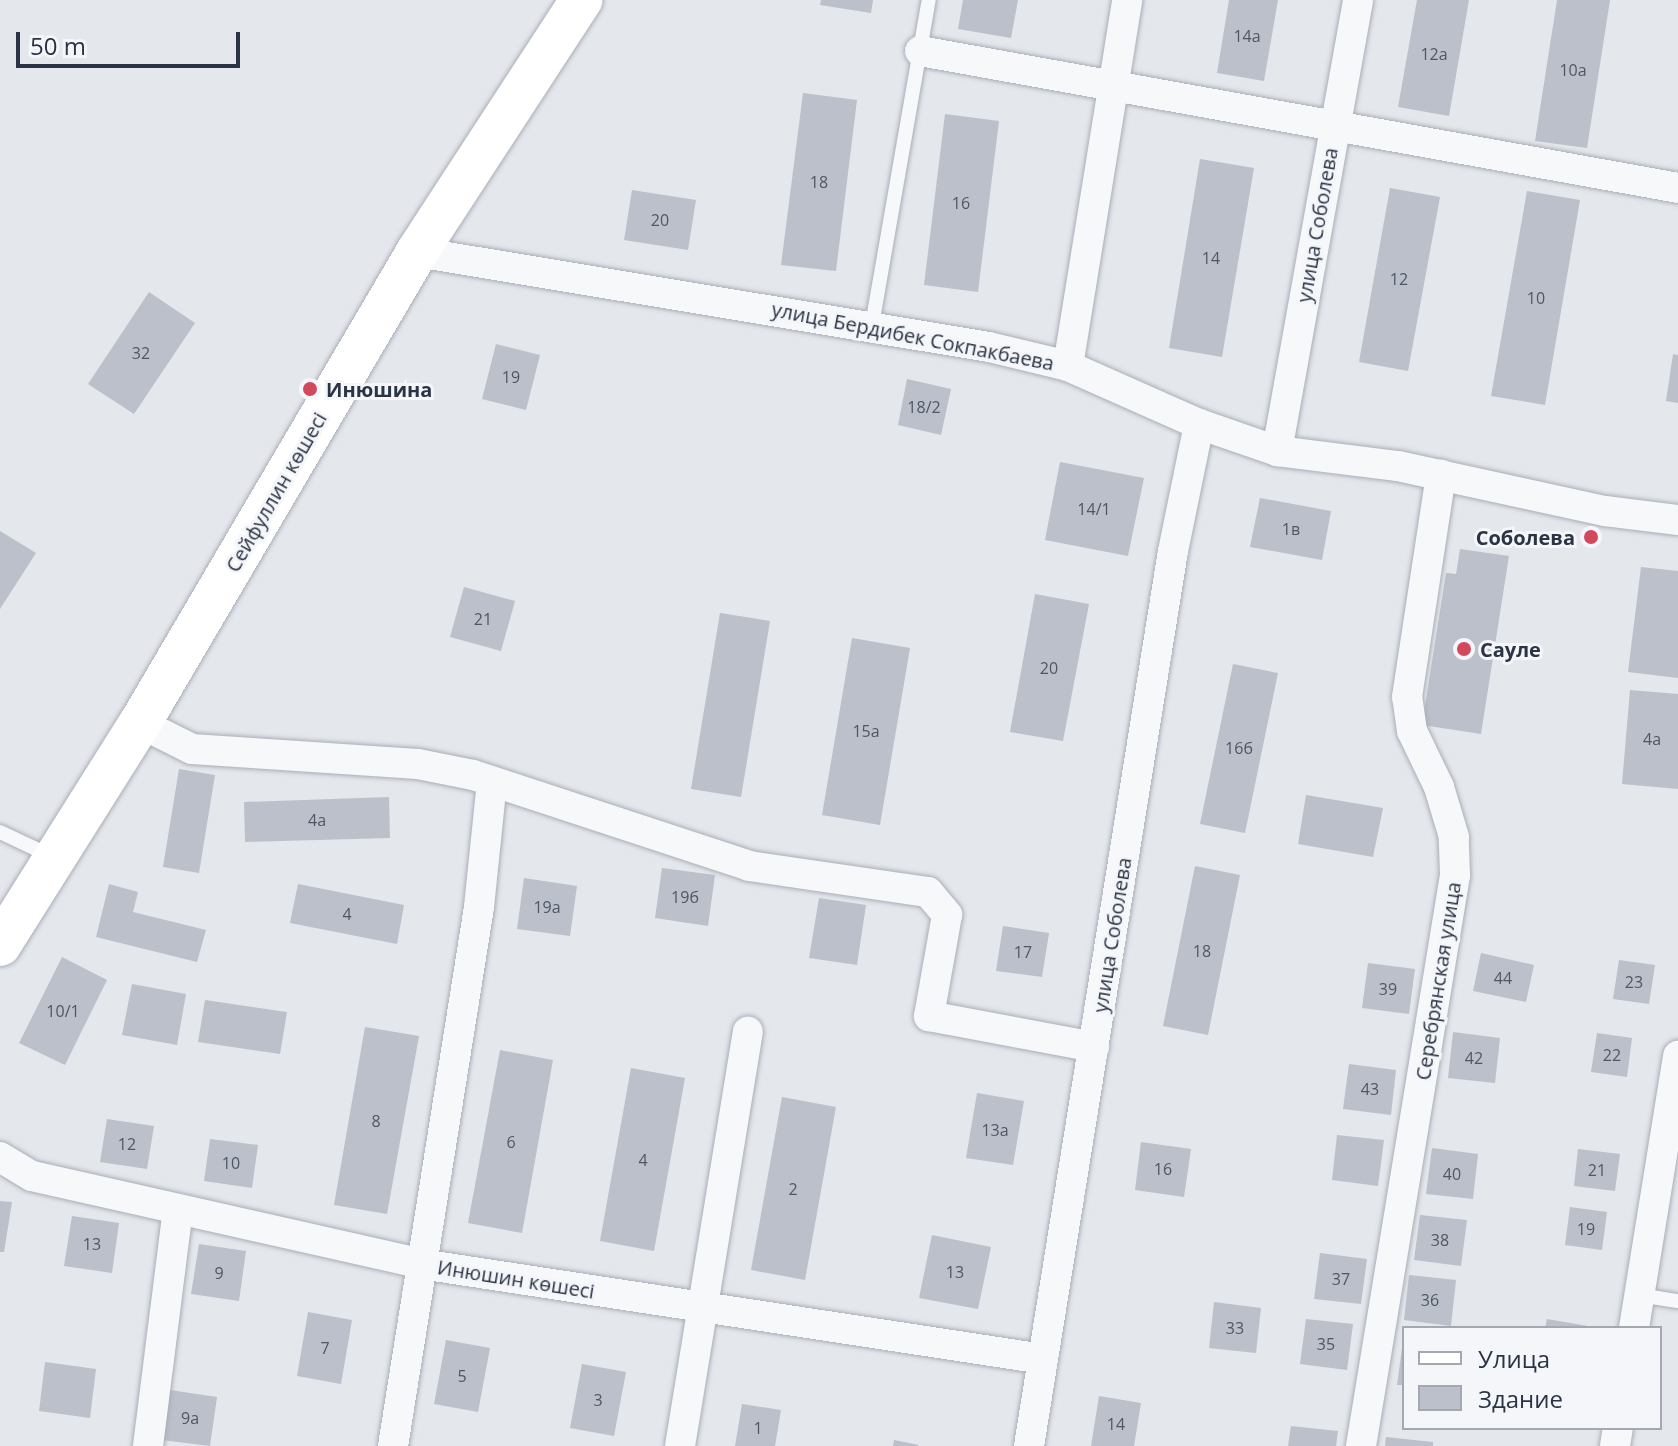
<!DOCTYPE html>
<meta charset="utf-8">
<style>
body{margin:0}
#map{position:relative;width:1678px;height:1446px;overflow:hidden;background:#e4e7ec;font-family:"Open Sans",sans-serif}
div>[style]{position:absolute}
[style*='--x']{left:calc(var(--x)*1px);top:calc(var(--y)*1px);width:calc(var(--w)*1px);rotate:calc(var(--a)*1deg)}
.building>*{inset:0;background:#bbc0ca}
.roads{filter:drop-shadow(0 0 2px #a9aeb7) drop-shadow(0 0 2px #a9aeb7)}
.service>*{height:14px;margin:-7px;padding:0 7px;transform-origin:7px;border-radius:7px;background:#f7f8fa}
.minor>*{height:30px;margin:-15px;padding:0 15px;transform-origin:15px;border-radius:15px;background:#f7f8fa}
.secondary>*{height:42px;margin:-21px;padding:0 21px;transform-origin:21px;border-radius:21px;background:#fff}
.dots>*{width:22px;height:22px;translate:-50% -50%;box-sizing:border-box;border:4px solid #f4f6f9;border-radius:50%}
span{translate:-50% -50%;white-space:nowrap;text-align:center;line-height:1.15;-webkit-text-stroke:6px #f4f6f9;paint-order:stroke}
.number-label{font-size:16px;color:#4f5766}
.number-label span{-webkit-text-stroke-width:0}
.street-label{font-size:20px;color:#2b3445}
.poi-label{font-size:20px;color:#2b3445;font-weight:700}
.left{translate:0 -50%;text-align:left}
.right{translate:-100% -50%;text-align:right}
.legend{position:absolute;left:1402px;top:1326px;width:260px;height:104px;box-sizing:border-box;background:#f4f6f9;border:2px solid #a4a8b1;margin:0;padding:10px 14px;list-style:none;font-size:24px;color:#2b3445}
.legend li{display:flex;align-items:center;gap:16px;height:40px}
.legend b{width:40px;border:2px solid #a4a8b1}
.scale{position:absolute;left:16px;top:32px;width:224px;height:36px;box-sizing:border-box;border:4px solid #2b3445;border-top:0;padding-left:10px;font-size:24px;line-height:28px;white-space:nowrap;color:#2b3445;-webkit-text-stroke:6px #f4f6f9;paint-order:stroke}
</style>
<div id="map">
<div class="building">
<i style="clip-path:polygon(821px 0,873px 0,871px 13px,820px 5px)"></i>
<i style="clip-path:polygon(963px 0,1018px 0,1011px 38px,958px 29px)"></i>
<i style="clip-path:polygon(1229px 0,1278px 0,1264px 81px,1217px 73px)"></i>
<i style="clip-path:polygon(1417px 0,1469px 0,1449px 116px,1398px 107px)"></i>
<i style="clip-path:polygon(1557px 0,1610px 0,1587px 148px,1535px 141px)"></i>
<i style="clip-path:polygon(803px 93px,857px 100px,836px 271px,781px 265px)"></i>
<i style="clip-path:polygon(945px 114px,999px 121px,978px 292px,924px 285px)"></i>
<i style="clip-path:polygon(1200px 159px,1254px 168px,1222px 357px,1169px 348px)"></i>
<i style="clip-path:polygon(1390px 188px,1440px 197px,1408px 371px,1359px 362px)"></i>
<i style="clip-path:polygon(632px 190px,696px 200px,688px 250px,624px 240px)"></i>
<i style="clip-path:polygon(1527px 191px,1580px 200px,1545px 405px,1491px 396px)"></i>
<i style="clip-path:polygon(149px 292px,195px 323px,134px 414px,88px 384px)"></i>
<i style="clip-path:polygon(496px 344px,540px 355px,526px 410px,482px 399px)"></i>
<i style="clip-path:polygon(1673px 354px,1678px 355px,1678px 403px,1666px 401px)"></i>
<i style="clip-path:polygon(907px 379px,951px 389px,941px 435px,898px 425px)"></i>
<i style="clip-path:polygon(1060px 462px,1144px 478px,1128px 556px,1045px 540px)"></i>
<i style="clip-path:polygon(1260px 498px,1331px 511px,1322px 560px,1250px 547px)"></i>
<i style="clip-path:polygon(0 531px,36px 553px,0 609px)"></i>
<i style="clip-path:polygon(1460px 549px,1509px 556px,1481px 734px,1422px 725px,1446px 573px,1456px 574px)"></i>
<i style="clip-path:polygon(1641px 567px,1678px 571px,1678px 678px,1628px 672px)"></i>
<i style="clip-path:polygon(464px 587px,515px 601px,501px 651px,450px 637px)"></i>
<i style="clip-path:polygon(1035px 594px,1089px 604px,1063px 741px,1010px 732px)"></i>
<i style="clip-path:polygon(720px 613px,770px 621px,741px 797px,691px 789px)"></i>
<i style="clip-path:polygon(852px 638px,910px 648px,880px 825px,822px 815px)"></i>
<i style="clip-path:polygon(1233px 664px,1278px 673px,1245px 833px,1200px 824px)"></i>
<i style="clip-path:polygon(1630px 690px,1678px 694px,1678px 789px,1622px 784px)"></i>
<i style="clip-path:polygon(179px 769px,215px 775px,199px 873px,163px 867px)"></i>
<i style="clip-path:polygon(1306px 795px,1383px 808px,1373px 857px,1298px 844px)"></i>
<i style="clip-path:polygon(389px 797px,390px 838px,245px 842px,244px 802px)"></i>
<i style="clip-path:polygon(1195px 866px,1240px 875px,1208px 1035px,1163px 1026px)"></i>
<i style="clip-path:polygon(662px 868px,715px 875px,708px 926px,655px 918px)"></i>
<i style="clip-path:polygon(524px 878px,577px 886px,570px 936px,517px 929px)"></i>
<i style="clip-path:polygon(109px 884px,138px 892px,133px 912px,206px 930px,197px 962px,96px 937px)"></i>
<i style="clip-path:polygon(298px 884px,404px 905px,397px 944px,290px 923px)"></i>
<i style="clip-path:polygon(819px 898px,866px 905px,857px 965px,809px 958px)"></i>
<i style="clip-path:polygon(1003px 926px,1049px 933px,1042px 977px,996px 971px)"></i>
<i style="clip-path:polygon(1481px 953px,1534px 965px,1526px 1002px,1473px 991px)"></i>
<i style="clip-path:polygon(62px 957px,107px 980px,65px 1065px,19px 1043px)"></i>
<i style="clip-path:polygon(1619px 960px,1655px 965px,1649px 1004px,1613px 999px)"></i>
<i style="clip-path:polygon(1368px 963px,1415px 969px,1409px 1014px,1362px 1008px)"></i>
<i style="clip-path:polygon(132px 984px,186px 994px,177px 1045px,122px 1035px)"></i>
<i style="clip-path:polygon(205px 1000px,287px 1012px,280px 1054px,198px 1042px)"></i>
<i style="clip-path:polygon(365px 1027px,419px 1036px,387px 1214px,334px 1205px)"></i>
<i style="clip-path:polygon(1453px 1032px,1500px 1038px,1495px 1083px,1448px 1078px)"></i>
<i style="clip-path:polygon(1597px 1033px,1632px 1038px,1627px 1077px,1591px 1072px)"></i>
<i style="clip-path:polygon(500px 1050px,553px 1060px,522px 1233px,468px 1223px)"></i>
<i style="clip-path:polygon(1349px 1064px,1396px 1070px,1391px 1115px,1343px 1109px)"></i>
<i style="clip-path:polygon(631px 1068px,685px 1078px,654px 1251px,600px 1241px)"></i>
<i style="clip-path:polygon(977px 1093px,1024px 1101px,1013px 1165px,966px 1158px)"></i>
<i style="clip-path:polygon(782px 1097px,836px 1107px,805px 1280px,751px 1270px)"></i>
<i style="clip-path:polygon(107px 1119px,154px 1126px,147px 1169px,100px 1162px)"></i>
<i style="clip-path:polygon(1337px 1135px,1384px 1140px,1378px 1186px,1332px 1180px)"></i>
<i style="clip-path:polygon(210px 1139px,258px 1145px,252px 1188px,204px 1181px)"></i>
<i style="clip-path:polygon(1141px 1142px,1191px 1149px,1184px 1197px,1135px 1190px)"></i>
<i style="clip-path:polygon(1432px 1148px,1478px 1154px,1473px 1199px,1426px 1194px)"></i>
<i style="clip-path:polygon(1578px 1149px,1620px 1154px,1615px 1191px,1574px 1186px)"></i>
<i style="clip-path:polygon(0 1201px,12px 1202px,4px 1252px,0 1252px)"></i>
<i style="clip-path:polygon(1570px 1207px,1607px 1212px,1602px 1250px,1565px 1245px)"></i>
<i style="clip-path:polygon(1420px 1215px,1467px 1220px,1461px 1266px,1414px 1260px)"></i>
<i style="clip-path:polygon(72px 1216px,119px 1223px,112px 1273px,64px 1266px)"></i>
<i style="clip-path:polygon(932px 1235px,991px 1247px,978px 1309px,919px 1298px)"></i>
<i style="clip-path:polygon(199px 1244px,246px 1251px,239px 1301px,191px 1294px)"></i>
<i style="clip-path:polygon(1320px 1253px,1367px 1259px,1361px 1304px,1314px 1299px)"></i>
<i style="clip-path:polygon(1409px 1275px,1456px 1280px,1451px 1326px,1404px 1320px)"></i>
<i style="clip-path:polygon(1214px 1302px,1261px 1308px,1256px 1353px,1209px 1348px)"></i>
<i style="clip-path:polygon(308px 1312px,352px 1320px,341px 1384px,297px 1376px)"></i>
<i style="clip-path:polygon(1306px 1319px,1353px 1324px,1347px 1370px,1300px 1364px)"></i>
<i style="clip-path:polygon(1547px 1319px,1588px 1326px,1588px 1328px,1545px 1328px)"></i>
<i style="clip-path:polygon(446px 1340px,490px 1348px,478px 1412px,434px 1404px)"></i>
<i style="clip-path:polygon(1402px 1348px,1404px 1348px,1404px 1385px,1397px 1385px)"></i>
<i style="clip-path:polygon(45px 1362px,96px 1369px,90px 1418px,39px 1411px)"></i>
<i style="clip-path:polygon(582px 1364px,626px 1372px,614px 1436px,570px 1428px)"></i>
<i style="clip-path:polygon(170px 1390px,217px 1397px,210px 1446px,162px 1440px)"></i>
<i style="clip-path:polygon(1099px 1396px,1141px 1403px,1134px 1446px,1091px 1446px)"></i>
<i style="clip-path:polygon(742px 1404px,781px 1410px,775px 1446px,735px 1446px)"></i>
<i style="clip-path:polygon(1291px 1426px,1338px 1431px,1336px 1446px,1288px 1446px)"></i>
<i style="clip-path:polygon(1386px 1437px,1433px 1442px,1433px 1446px,1385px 1446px)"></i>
<i style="clip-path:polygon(894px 1440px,919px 1445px,918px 1446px,893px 1446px)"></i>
</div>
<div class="roads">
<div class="service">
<i style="--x:872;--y:325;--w:330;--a:-80.1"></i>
<i style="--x:0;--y:832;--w:56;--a:25.2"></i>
<i style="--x:1639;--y:1295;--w:39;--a:9"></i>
</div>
<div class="minor">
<i style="--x:920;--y:51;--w:770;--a:10.24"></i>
<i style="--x:417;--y:252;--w:580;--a:9.43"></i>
<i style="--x:989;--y:347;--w:81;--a:13.5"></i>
<i style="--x:1068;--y:366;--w:143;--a:23.9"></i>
<i style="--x:1199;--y:424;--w:83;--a:19.1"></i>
<i style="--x:1277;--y:451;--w:122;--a:7.1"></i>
<i style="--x:1398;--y:466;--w:212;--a:12.3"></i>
<i style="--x:1605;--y:511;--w:74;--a:7"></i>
<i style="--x:1068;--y:366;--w:371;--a:-80.8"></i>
<i style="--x:1277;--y:451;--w:458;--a:-79.8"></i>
<i style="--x:140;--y:723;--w:58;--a:26.6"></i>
<i style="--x:192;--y:749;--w:226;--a:3.8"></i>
<i style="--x:418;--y:764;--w:56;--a:11.3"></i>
<i style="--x:473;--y:775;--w:291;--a:18.2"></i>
<i style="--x:749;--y:866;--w:181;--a:8.3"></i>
<i style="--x:928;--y:892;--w:30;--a:50"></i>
<i style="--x:947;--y:915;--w:103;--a:100.1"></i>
<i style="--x:929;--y:1016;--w:168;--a:10.6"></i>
<i style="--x:0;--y:1157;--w:37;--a:31"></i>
<i style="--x:32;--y:1176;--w:399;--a:12.7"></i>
<i style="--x:421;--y:1264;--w:629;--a:8.68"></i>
<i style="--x:1634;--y:1328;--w:276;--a:-80.8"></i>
<i style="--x:148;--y:1446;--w:238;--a:-82.8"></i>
<i style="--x:393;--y:1446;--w:546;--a:-80.93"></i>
<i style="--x:479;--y:907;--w:126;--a:-84.1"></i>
<i style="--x:680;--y:1446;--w:420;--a:-80.7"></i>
<i style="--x:1029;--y:1446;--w:907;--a:-80.86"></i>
<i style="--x:1173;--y:551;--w:130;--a:-78.4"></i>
<i style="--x:1361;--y:1446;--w:579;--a:-80.65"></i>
<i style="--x:1455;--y:875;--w:38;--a:-92"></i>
<i style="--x:1454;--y:837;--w:52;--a:-106.7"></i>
<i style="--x:1439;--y:787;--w:62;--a:-115.7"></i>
<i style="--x:1412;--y:731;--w:34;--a:-98"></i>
<i style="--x:1407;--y:697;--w:225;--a:-81.3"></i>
<i style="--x:1615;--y:1446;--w:18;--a:-81"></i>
</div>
<div class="secondary">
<i style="--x:0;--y:945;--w:262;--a:-57.8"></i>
<i style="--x:140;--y:723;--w:546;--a:-59.54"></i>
<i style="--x:417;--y:252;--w:301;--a:-56.9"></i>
</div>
</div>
<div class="dots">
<i style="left:310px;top:389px;background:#d1495b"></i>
<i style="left:1591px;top:537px;background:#d1495b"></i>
<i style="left:1464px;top:649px;background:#d1495b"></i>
</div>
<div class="number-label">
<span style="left:1247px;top:36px">14а</span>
<span style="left:1434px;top:54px">12а</span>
<span style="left:1573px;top:70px">10а</span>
<span style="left:819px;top:182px">18</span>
<span style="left:961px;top:203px">16</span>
<span style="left:660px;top:220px">20</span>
<span style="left:1211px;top:258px">14</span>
<span style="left:1399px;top:279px">12</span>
<span style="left:1536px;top:298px">10</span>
<span style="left:141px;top:353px">32</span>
<span style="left:511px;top:377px">19</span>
<span style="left:924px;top:407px">18/2</span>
<span style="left:1094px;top:509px">14/1</span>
<span style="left:1291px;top:529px">1в</span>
<span style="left:483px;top:619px">21</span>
<span style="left:1049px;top:668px">20</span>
<span style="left:866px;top:731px">15а</span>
<span style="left:1652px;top:739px">4а</span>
<span style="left:1239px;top:748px">16б</span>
<span style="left:317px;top:820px">4а</span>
<span style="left:685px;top:897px">19б</span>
<span style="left:547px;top:907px">19а</span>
<span style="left:347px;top:914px">4</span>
<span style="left:1202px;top:951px">18</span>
<span style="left:1023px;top:952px">17</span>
<span style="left:1503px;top:978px">44</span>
<span style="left:1634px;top:982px">23</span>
<span style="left:1388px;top:989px">39</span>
<span style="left:63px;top:1011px">10/1</span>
<span style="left:1612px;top:1055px">22</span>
<span style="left:1474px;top:1058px">42</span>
<span style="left:1370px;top:1089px">43</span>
<span style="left:376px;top:1121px">8</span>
<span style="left:995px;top:1130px">13а</span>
<span style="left:511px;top:1142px">6</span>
<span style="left:127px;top:1144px">12</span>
<span style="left:643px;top:1160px">4</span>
<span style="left:231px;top:1163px">10</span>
<span style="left:1163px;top:1169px">16</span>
<span style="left:1597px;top:1170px">21</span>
<span style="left:1452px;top:1174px">40</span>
<span style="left:793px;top:1189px">2</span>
<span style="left:1586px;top:1229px">19</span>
<span style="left:1440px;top:1240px">38</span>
<span style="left:92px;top:1244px">13</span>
<span style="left:955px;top:1272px">13</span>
<span style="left:219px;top:1273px">9</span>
<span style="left:1341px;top:1279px">37</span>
<span style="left:1430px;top:1300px">36</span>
<span style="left:1235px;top:1328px">33</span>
<span style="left:1326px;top:1344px">35</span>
<span style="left:325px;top:1348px">7</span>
<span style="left:462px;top:1376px">5</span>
<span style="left:598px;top:1400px">3</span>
<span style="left:190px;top:1418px">9а</span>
<span style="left:1116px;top:1424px">14</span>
<span style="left:758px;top:1428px">1</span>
</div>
<div class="street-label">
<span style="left:1317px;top:225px;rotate:-80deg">улица Соболева</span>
<span style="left:913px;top:336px;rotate:11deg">улица Бердибек Сокпакбаева</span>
<span style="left:276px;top:492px;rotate:-60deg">Сейфуллин көшесі</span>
<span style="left:1112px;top:935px;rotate:-81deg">улица Соболева</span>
<span style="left:1438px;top:981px;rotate:-81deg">Серебрянская улица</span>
<span style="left:516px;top:1279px;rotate:9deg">Инюшин көшесі</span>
</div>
<div class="poi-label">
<span class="left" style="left:326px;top:389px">Инюшина</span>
<span class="right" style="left:1575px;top:537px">Соболева</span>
<span class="left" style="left:1480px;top:649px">Сауле</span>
</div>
<ul class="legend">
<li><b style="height:10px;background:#fff"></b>Улица</li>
<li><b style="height:22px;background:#bbc0ca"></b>Здание</li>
</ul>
<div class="scale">50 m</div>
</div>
